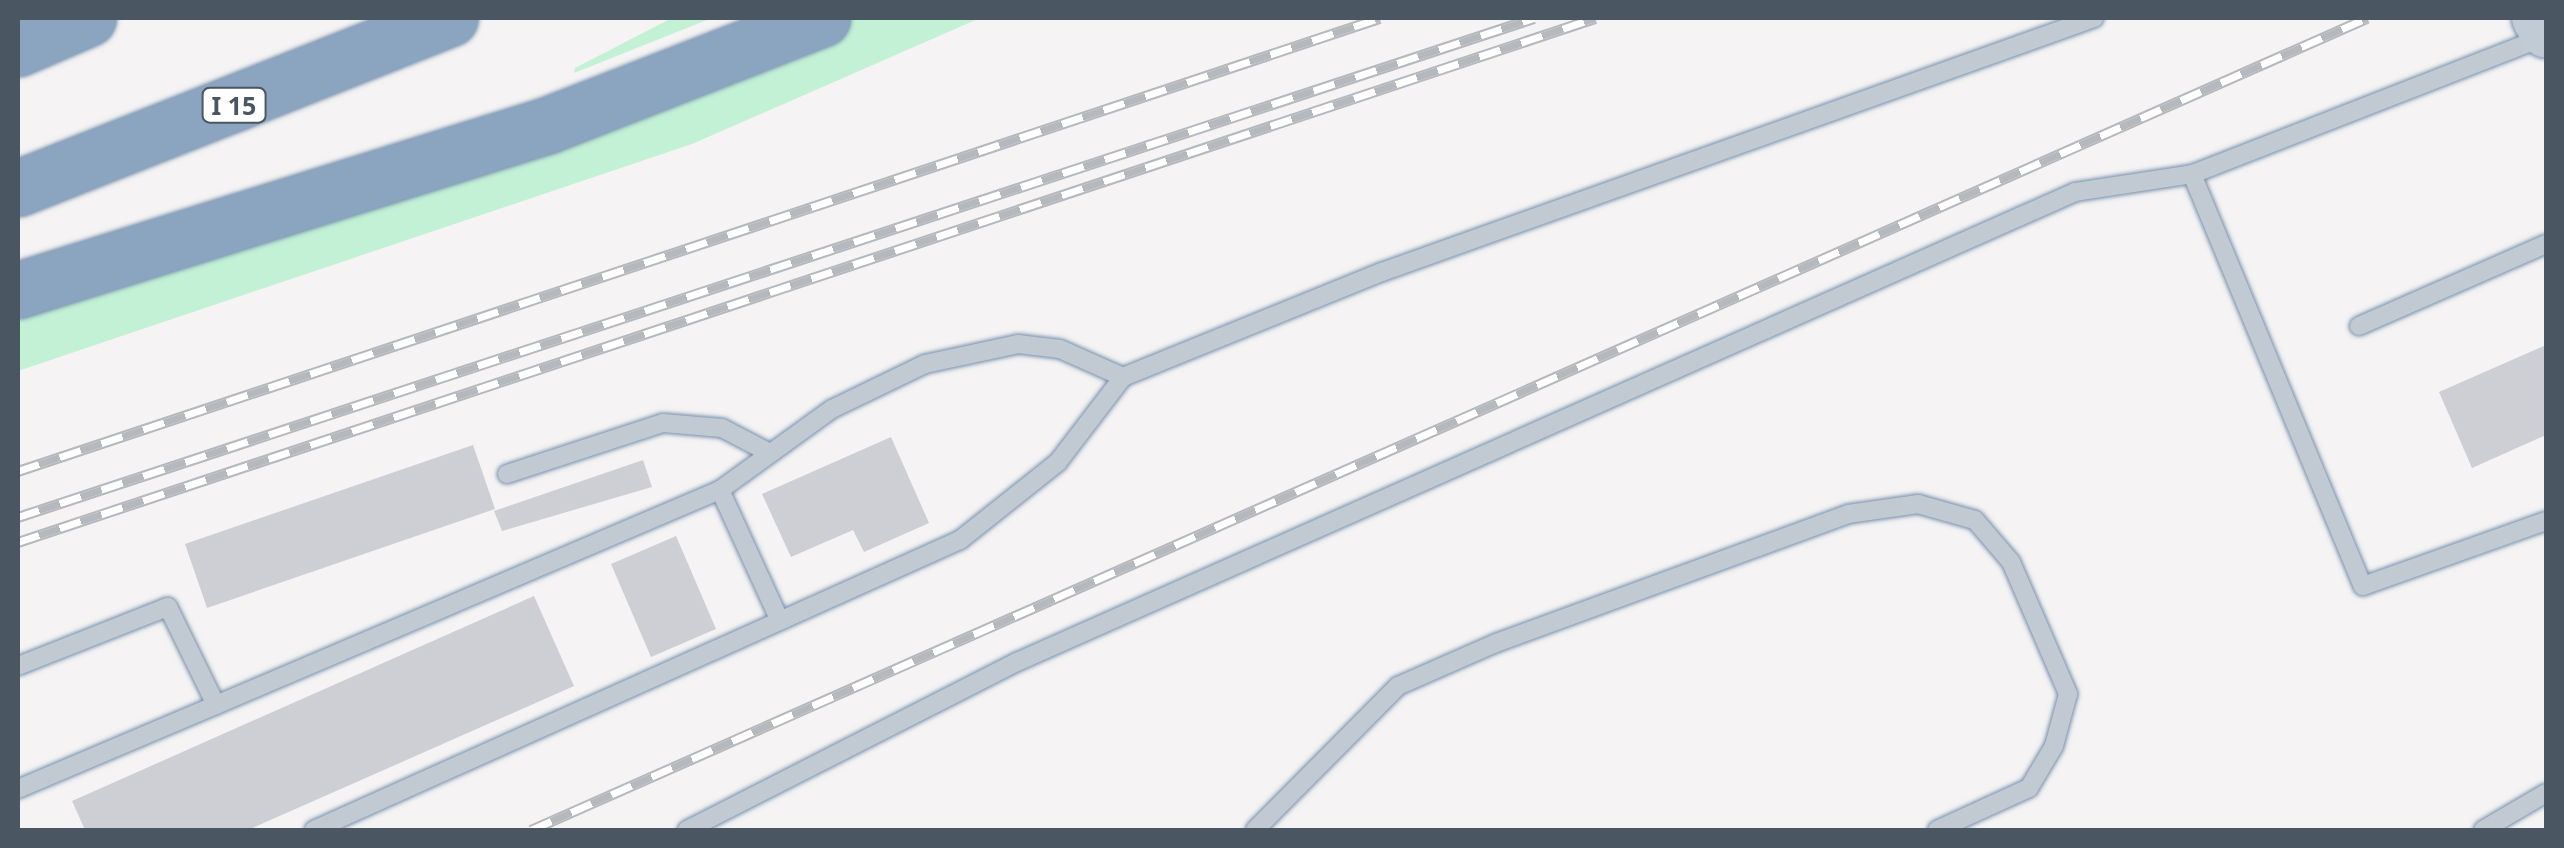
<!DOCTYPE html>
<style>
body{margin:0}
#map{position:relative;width:2564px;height:848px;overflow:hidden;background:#f5f3f3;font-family:"Noto Sans",sans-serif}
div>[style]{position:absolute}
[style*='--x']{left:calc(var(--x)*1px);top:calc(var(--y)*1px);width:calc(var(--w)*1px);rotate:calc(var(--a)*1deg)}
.green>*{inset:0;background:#c3f1d5}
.building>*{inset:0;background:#cdcfd5}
.roads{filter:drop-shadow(0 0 2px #7690ad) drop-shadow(0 0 2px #7690ad)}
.service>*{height:18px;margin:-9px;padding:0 9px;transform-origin:9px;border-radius:9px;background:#c1cad2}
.secondary>*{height:50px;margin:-25px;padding:0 25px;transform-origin:25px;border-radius:25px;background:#c1cbd6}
.motorway>*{height:55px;margin:-27.5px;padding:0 27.5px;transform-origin:27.5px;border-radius:27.5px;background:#8ba5c1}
.rail>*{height:11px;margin-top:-5.5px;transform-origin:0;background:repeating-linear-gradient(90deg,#fff 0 22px,#b5b8bd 0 44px);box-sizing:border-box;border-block:2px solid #b5b8bd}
span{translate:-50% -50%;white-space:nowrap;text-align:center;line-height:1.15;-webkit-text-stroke:8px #fff;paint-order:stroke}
.shield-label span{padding:2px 8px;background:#fff;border:2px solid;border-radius:8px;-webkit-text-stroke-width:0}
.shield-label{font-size:25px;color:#4a5661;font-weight:700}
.frame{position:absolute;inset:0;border:20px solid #4a5661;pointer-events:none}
</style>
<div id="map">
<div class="green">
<i style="clip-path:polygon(672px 18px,712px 18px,574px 73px,575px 68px)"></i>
<i style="clip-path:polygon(845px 18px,980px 18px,692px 144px,18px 371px,18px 319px,285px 230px)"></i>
</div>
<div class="building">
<i style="clip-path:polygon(2546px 345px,2546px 435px,2472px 468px,2439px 392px)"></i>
<i style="clip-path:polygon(891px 437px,929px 523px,864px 552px,853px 530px,791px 557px,762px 494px)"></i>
<i style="clip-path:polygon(473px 445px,495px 509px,207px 608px,185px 544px)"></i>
<i style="clip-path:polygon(643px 460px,652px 487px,502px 531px,494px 511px)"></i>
<i style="clip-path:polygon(676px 536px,716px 629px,651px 657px,611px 564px)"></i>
<i style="clip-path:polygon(534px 596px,574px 686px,248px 830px,85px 830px,72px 801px)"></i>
</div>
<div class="roads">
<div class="service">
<i style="--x:2544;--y:37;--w:378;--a:158.7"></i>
<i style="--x:2192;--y:174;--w:446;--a:67.5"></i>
<i style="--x:2363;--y:586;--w:194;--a:-19.6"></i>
<i style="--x:2359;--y:326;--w:204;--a:-23.7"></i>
<i style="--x:507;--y:474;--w:164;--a:-18.1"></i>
<i style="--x:663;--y:423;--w:59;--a:4.8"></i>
<i style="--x:722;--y:428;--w:54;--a:27.5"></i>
<i style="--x:720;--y:490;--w:144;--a:65.4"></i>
<i style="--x:18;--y:666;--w:161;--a:-21.5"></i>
<i style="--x:168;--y:607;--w:109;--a:63.9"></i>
<i style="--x:216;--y:705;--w:548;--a:-23.1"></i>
<i style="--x:720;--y:490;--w:138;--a:-35.9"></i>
<i style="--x:832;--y:409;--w:103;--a:-25.8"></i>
<i style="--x:925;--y:364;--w:95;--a:-12.1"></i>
<i style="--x:1018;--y:344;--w:42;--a:6.8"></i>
<i style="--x:1060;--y:349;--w:69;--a:24"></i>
<i style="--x:18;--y:789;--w:215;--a:-23"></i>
<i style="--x:314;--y:830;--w:708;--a:-24.18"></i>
<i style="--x:960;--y:540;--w:125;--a:-38.5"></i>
<i style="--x:1058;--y:462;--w:107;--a:-52.6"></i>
<i style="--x:1123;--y:377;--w:279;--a:-22.1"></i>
<i style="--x:1382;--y:272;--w:756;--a:-19.63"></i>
<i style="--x:687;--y:830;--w:370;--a:-27"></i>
<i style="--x:1017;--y:662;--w:1158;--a:-23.95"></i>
<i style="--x:2075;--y:192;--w:118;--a:-8.7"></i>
<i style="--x:1255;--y:830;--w:203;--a:-45.2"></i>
<i style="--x:1398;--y:686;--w:107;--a:-23.7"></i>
<i style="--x:1496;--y:643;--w:375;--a:-20.1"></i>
<i style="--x:1848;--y:514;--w:71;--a:-8.1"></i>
<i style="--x:1918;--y:504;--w:59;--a:15.7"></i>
<i style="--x:1975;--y:520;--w:55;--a:49.4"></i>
<i style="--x:2011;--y:562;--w:144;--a:66.6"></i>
<i style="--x:2068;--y:694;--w:54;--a:105.1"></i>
<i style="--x:2054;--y:746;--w:49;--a:120.8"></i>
<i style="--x:2029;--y:788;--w:101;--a:155.5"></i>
<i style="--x:2483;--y:830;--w:73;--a:-30.4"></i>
</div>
<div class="secondary">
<i style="--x:2537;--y:18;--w:17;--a:59"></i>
</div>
<div class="motorway">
<i style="--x:18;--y:48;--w:76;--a:-23.2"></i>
<i style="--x:18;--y:188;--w:464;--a:-21.5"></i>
<i style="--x:18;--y:290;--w:555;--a:-17.29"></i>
<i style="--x:548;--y:125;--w:294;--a:-21.3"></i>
</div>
</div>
<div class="rail">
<i style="--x:18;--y:471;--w:1435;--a:-18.4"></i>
<i style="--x:18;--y:517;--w:1596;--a:-18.22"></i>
<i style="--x:18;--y:542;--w:1662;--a:-18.38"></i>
<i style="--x:531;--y:830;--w:2008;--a:-23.86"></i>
</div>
<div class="shield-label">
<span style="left:234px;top:105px">I 15</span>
</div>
<div class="frame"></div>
</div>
